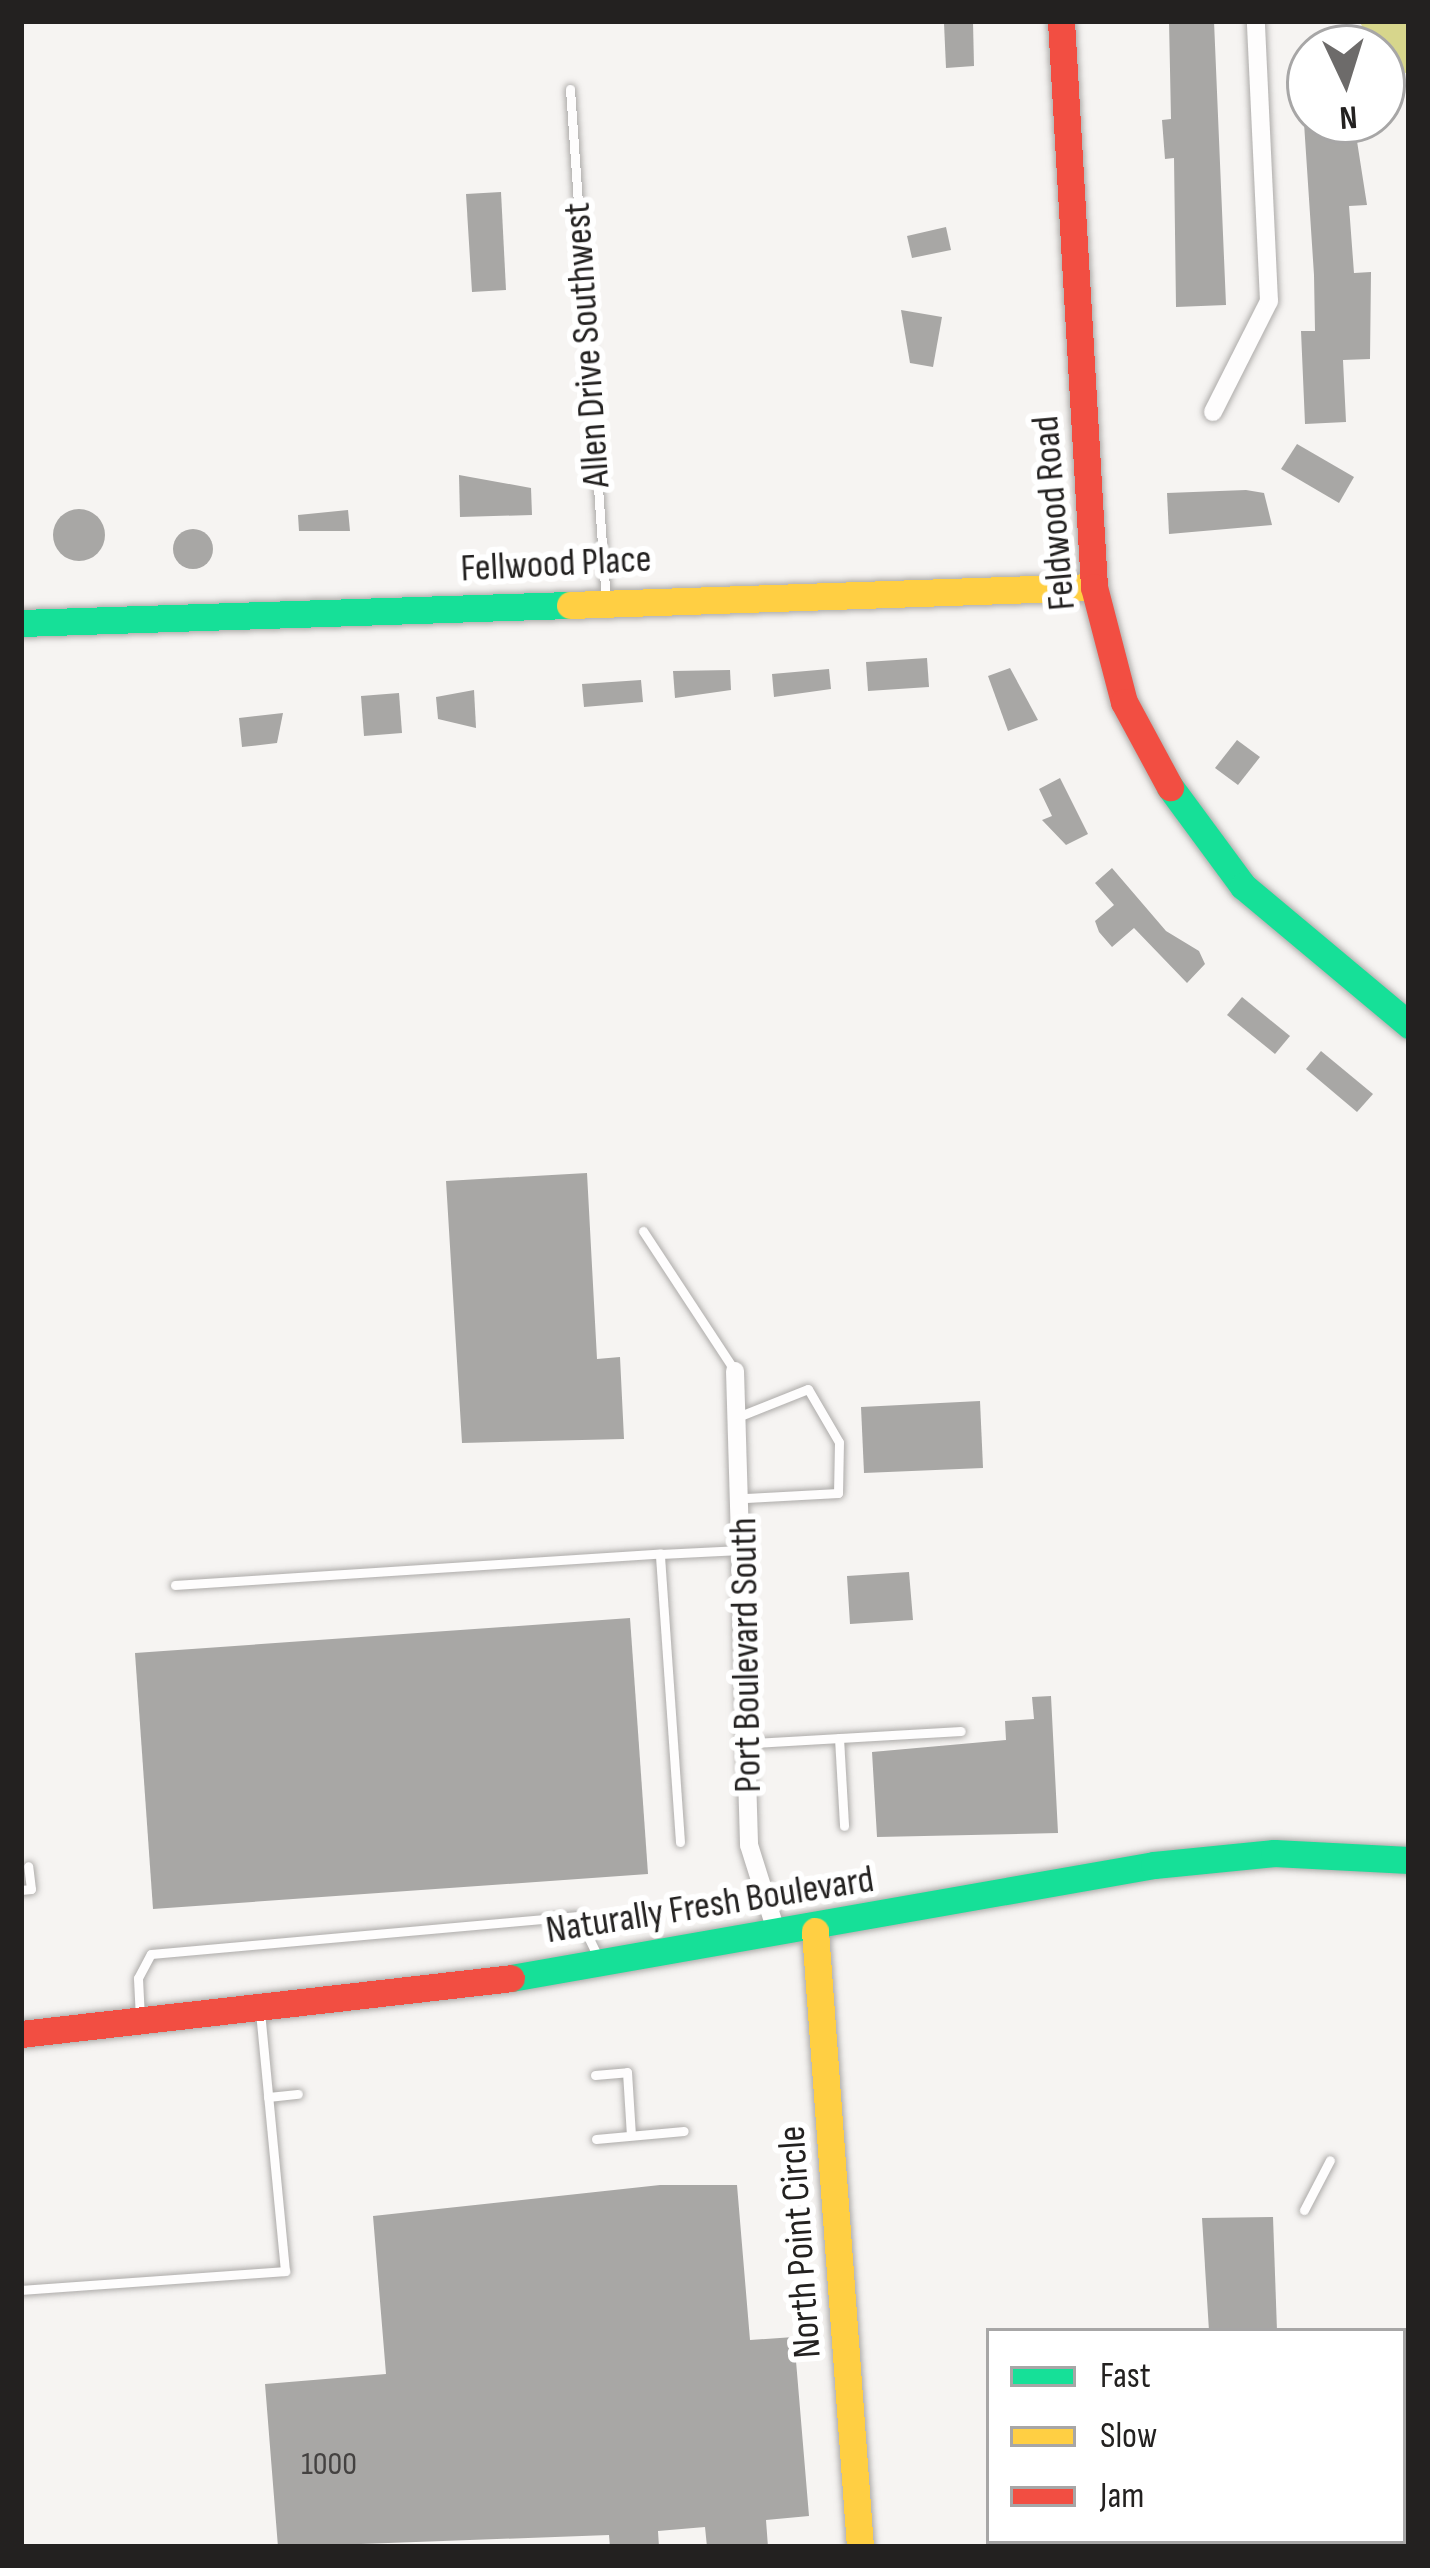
<!DOCTYPE html>
<style>
body{margin:0}
#map{position:relative;width:1430px;height:2568px;overflow:hidden;background:#f6f4f2;font-family:"Sofia Sans Condensed",sans-serif}
div>[style]{position:absolute}
[style*='--x']{left:calc(var(--x)*1px);top:calc(var(--y)*1px);width:calc(var(--w)*1px);rotate:calc(var(--a)*1deg)}
.water>*{inset:0;background:#d7d68c}
.building>*{inset:0;background:#a8a7a5}
.round{border-radius:50%}
.roads{filter:drop-shadow(0 0 3px #adaba9) drop-shadow(0 0 3px #adaba9)}
.lane>*{height:9px;margin:-4.5px;padding:0 4.5px;transform-origin:4.5px;border-radius:4.5px;background:#fefdfd}
.street>*{height:18px;margin:-9px;padding:0 9px;transform-origin:9px;border-radius:9px;background:#fefdfd}
.fast>*{height:27px;margin:-13.5px;padding:0 13.5px;transform-origin:13.5px;border-radius:13.5px;background:#16e098}
.slow>*{height:27px;margin:-13.5px;padding:0 13.5px;transform-origin:13.5px;border-radius:13.5px;background:#ffcf43}
.jam>*{height:27px;margin:-13.5px;padding:0 13.5px;transform-origin:13.5px;border-radius:13.5px;background:#f24e42}
span{translate:-50% -50%;white-space:nowrap;text-align:center;line-height:1.15;-webkit-text-stroke:12px #fff;paint-order:stroke}
.number-label{font-size:33px;color:#444241}
.number-label span{-webkit-text-stroke-width:0}
.street-label{font-size:39px;color:#232120}
.frame{position:absolute;inset:0;border:24px solid #232120;pointer-events:none}
.legend{position:absolute;left:986px;top:2328px;width:420px;height:216px;box-sizing:border-box;background:#fff;border:3px solid #a7a6a6;margin:0;padding:15px 21px;list-style:none;font-size:36px;color:#232120}
.legend li{display:flex;align-items:center;gap:24px;height:60px}
.legend b{width:60px;border:3px solid #a7a6a6}
.north{position:absolute;left:1286px;top:24px;width:120px;height:120px;box-sizing:border-box;background:#fff;border:3px solid #a7a6a6;border-radius:50%;rotate:176deg;font-size:33px;font-weight:700;line-height:48px;text-align:center;color:#232120}
.north::after{content:'';display:block;margin:auto;width:42px;height:54px;background:#6d6b6a;clip-path:polygon(50% 0,100% 100%,50% 72%,0 100%)}
</style>
<div id="map">
<div class="water">
<i style="clip-path:polygon(1359px 21px,1409px 21px,1409px 75px,1383px 60px)"></i>
</div>
<div class="building">
<i style="clip-path:polygon(1169px 21px,1214px 21px,1226px 305px,1176px 307px,1174px 158px,1165px 159px,1162px 120px,1171px 119px)"></i>
<i style="clip-path:polygon(973px 22px,974px 66px,946px 68px,944px 23px)"></i>
<i style="clip-path:polygon(1354px 122px,1367px 205px,1349px 206px,1354px 273px,1371px 272px,1370px 359px,1343px 360px,1346px 422px,1305px 424px,1301px 331px,1315px 331px,1314px 275px,1304px 123px)"></i>
<i style="clip-path:polygon(501px 192px,506px 290px,472px 292px,466px 194px)"></i>
<i style="clip-path:polygon(946px 227px,951px 250px,912px 258px,907px 236px)"></i>
<i style="clip-path:polygon(901px 310px,942px 317px,933px 367px,910px 363px)"></i>
<i style="clip-path:polygon(1297px 444px,1354px 477px,1339px 503px,1281px 469px)"></i>
<i style="clip-path:polygon(459px 475px,531px 488px,532px 515px,460px 517px)"></i>
<i style="clip-path:polygon(1246px 490px,1264px 493px,1272px 525px,1169px 534px,1167px 493px)"></i>
<i class="round" style="left:53px;top:509px;width:52px;height:52px"></i>
<i style="clip-path:polygon(348px 510px,350px 531px,299px 531px,298px 515px)"></i>
<i class="round" style="left:173px;top:529px;width:40px;height:40px"></i>
<i style="clip-path:polygon(927px 658px,929px 687px,868px 691px,866px 662px)"></i>
<i style="clip-path:polygon(1010px 668px,1038px 720px,1008px 731px,988px 676px)"></i>
<i style="clip-path:polygon(829px 669px,831px 689px,774px 697px,772px 674px)"></i>
<i style="clip-path:polygon(730px 670px,731px 690px,675px 698px,673px 671px)"></i>
<i style="clip-path:polygon(641px 680px,643px 702px,584px 707px,582px 684px)"></i>
<i style="clip-path:polygon(474px 690px,476px 728px,438px 719px,436px 697px)"></i>
<i style="clip-path:polygon(399px 693px,402px 733px,364px 736px,361px 696px)"></i>
<i style="clip-path:polygon(283px 713px,277px 743px,242px 747px,239px 718px)"></i>
<i style="clip-path:polygon(1237px 740px,1260px 757px,1238px 785px,1215px 768px)"></i>
<i style="clip-path:polygon(1060px 778px,1088px 834px,1066px 845px,1042px 820px,1052px 816px,1039px 789px)"></i>
<i style="clip-path:polygon(1112px 868px,1166px 931px,1199px 951px,1205px 964px,1187px 983px,1134px 928px,1112px 947px,1099px 932px,1095px 921px,1114px 905px,1095px 883px)"></i>
<i style="clip-path:polygon(1242px 997px,1290px 1036px,1275px 1054px,1227px 1015px)"></i>
<i style="clip-path:polygon(1321px 1051px,1373px 1094px,1357px 1112px,1306px 1069px)"></i>
<i style="clip-path:polygon(587px 1173px,597px 1359px,620px 1357px,624px 1439px,462px 1443px,446px 1181px)"></i>
<i style="clip-path:polygon(980px 1401px,983px 1468px,864px 1473px,861px 1407px)"></i>
<i style="clip-path:polygon(909px 1572px,913px 1620px,850px 1624px,847px 1576px)"></i>
<i style="clip-path:polygon(630px 1618px,648px 1874px,153px 1909px,135px 1653px)"></i>
<i style="clip-path:polygon(1051px 1696px,1058px 1833px,877px 1837px,872px 1752px,1006px 1740px,1005px 1721px,1034px 1719px,1032px 1697px)"></i>
<i style="clip-path:polygon(660px 2185px,737px 2185px,750px 2340px,794px 2337px,809px 2516px,766px 2520px,768px 2547px,707px 2547px,705px 2527px,658px 2531px,659px 2547px,610px 2547px,609px 2535px,278px 2547px,265px 2384px,386px 2374px,373px 2216px)"></i>
<i style="clip-path:polygon(1273px 2217px,1277px 2331px,1209px 2331px,1202px 2218px)"></i>
</div>
<div class="roads">
<div class="lane">
<i style="--x:570;--y:89;--w:513;--a:85.98"></i>
<i style="--x:643;--y:1231;--w:168;--a:56.7"></i>
<i style="--x:740;--y:1416;--w:73;--a:-21.7"></i>
<i style="--x:808;--y:1389;--w:61;--a:59.7"></i>
<i style="--x:839;--y:1442;--w:51;--a:91.1"></i>
<i style="--x:838;--y:1493;--w:92;--a:176.9"></i>
<i style="--x:175;--y:1585;--w:486;--a:-3.7"></i>
<i style="--x:839;--y:1738;--w:88;--a:86.7"></i>
<i style="--x:754;--y:1743;--w:207;--a:-3.3"></i>
<i style="--x:680;--y:1842;--w:289;--a:-94"></i>
<i style="--x:660;--y:1554;--w:81;--a:-2.8"></i>
<i style="--x:21;--y:1890;--w:10;--a:-6"></i>
<i style="--x:31;--y:1889;--w:23;--a:-97"></i>
<i style="--x:140;--y:2018;--w:40;--a:-92.9"></i>
<i style="--x:138;--y:1978;--w:27;--a:-62"></i>
<i style="--x:151;--y:1954;--w:429;--a:-5.1"></i>
<i style="--x:578;--y:1916;--w:46;--a:64"></i>
<i style="--x:595;--y:2075;--w:32;--a:-5"></i>
<i style="--x:627;--y:2072;--w:63;--a:86.4"></i>
<i style="--x:268;--y:2097;--w:30;--a:-6"></i>
<i style="--x:596;--y:2139;--w:88;--a:-5.2"></i>
<i style="--x:1304;--y:2210;--w:56;--a:-62.5"></i>
<i style="--x:21;--y:2290;--w:265;--a:-4.1"></i>
<i style="--x:285;--y:2271;--w:260;--a:-95.5"></i>
</div>
<div class="street">
<i style="--x:1213;--y:412;--w:124;--a:-63.2"></i>
<i style="--x:1269;--y:301;--w:280;--a:-92.7"></i>
<i style="--x:735;--y:1371;--w:474;--a:88.3"></i>
<i style="--x:749;--y:1845;--w:93;--a:72.5"></i>
</div>
<div class="fast">
<i style="--x:21;--y:623;--w:549;--a:-1.88"></i>
<i style="--x:1170;--y:787;--w:123;--a:53.6"></i>
<i style="--x:1243;--y:886;--w:217;--a:39.9"></i>
<i style="--x:511;--y:1978;--w:653;--a:-9.97"></i>
<i style="--x:1154;--y:1865;--w:121;--a:-5.7"></i>
<i style="--x:1274;--y:1853;--w:135;--a:3"></i>
</div>
<div class="slow">
<i style="--x:570;--y:605;--w:524;--a:-1.97"></i>
<i style="--x:815;--y:1931;--w:618;--a:85.82"></i>
</div>
<div class="jam">
<i style="--x:1061;--y:21;--w:567;--a:86.66"></i>
<i style="--x:1094;--y:587;--w:119;--a:75.4"></i>
<i style="--x:1124;--y:702;--w:97;--a:61.6"></i>
<i style="--x:21;--y:2034;--w:493;--a:-6.5"></i>
</div>
</div>
<div class="number-label">
<span style="left:329px;top:2465px">1000</span>
</div>
<div class="street-label">
<span style="left:588px;top:345px;rotate:-94deg">Allen Drive Southwest</span>
<span style="left:1055px;top:513px;rotate:-95deg">Feldwood Road</span>
<span style="left:556px;top:565px;rotate:-3deg">Fellwood Place</span>
<span style="left:747px;top:1655px;rotate:-91deg">Port Boulevard South</span>
<span style="left:710px;top:1906px;rotate:-9deg">Naturally Fresh Boulevard</span>
<span style="left:801px;top:2242px;rotate:-94deg">North Point Circle</span>
</div>
<div class="frame"></div>
<ul class="legend">
<li><b style="height:15px;background:#16e098"></b>Fast</li>
<li><b style="height:15px;background:#ffcf43"></b>Slow</li>
<li><b style="height:15px;background:#f24e42"></b>Jam</li>
</ul>
<div class="north">N</div>
</div>
